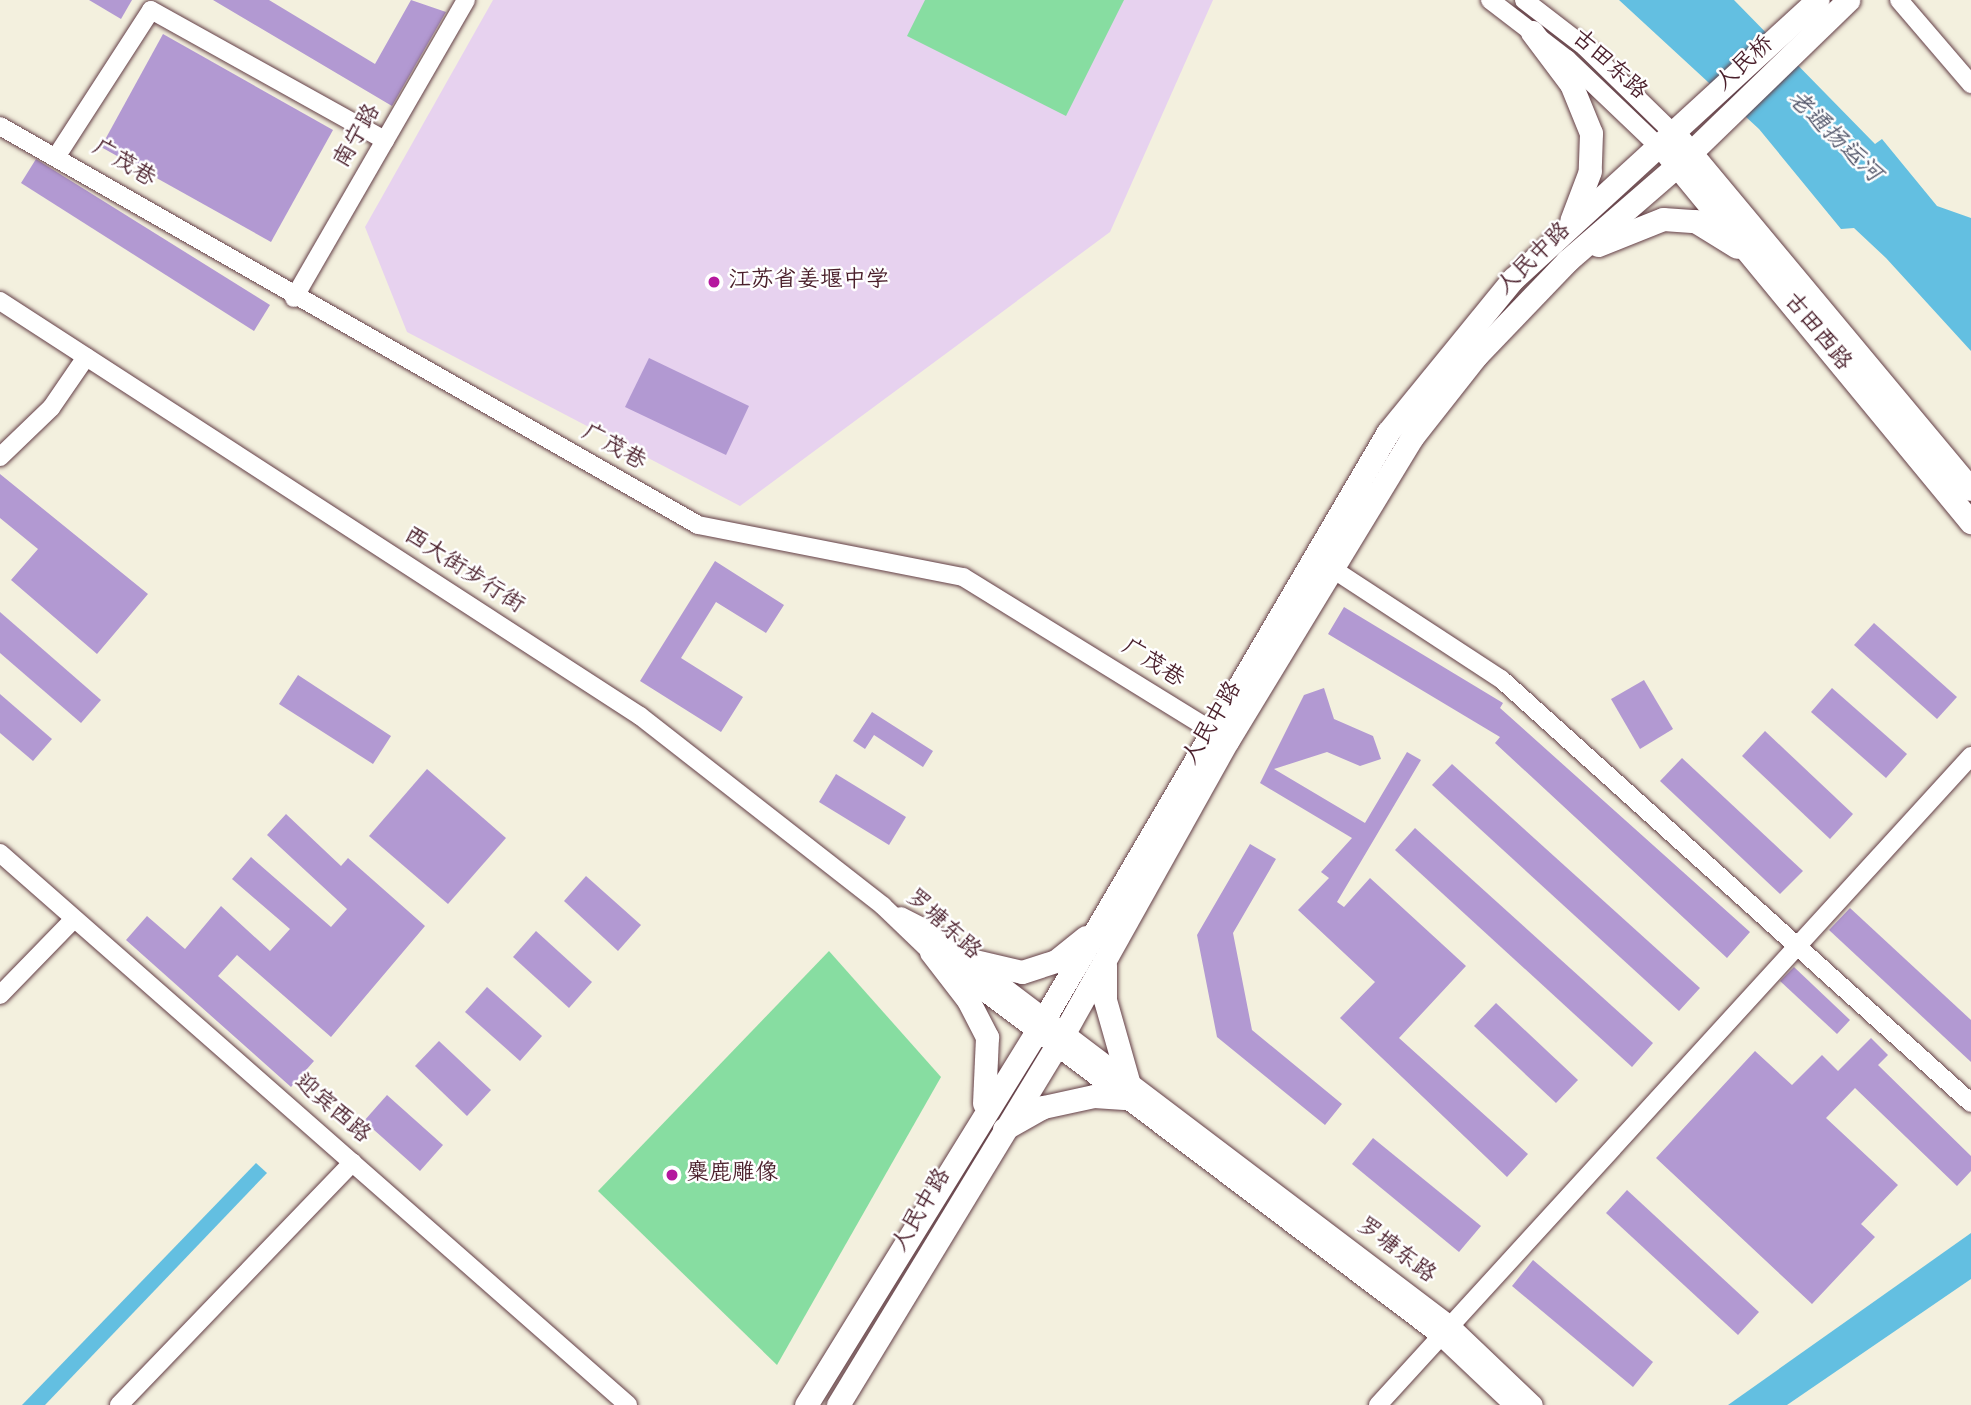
<!DOCTYPE html>
<meta charset="utf-8">
<style>
body{margin:0}
#map{position:relative;width:1971px;height:1405px;overflow:hidden;background:#f3f0de;font-family:Dekko,"LXGW WenKai TC",sans-serif}
div>[style]{position:absolute}
[style*='--x']{left:calc(var(--x)*1px);top:calc(var(--y)*1px);width:calc(var(--w)*1px);rotate:calc(var(--a)*1deg)}
.built>*{inset:0;background:#e7d2ef}
.green>*{inset:0;background:#87dda1}
.water>*{inset:0;background:#63bfe1}
.building>*{inset:0;background:#b299d2}
.roads{filter:drop-shadow(0 0 2px #633e46) drop-shadow(0 0 2px #633e46)}
.minor>*{height:18px;margin:-9px;padding:0 9px;transform-origin:9px;border-radius:9px;background:#fff}
.major>*{height:23px;margin:-11.5px;padding:0 11.5px;transform-origin:11.5px;border-radius:11.5px;background:#fff}
.dots>*{width:19px;height:19px;translate:-50% -50%;box-sizing:border-box;border:4px solid #fff;border-radius:50%}
span{translate:-50% -50%;white-space:nowrap;text-align:center;line-height:1.15;-webkit-text-stroke:5px #fff;paint-order:stroke}
.street-label{font-size:23px;color:#4a1f2b}
.poi-label{font-size:23px;color:#4a1f2b}
.left{translate:0 -50%;text-align:left}
.water-label{font-size:24px;color:#53576b;font-style:italic}
</style>
<div id="map">
<div class="built">
<i style="clip-path:polygon(493px 0,1213px 0,1110px 232px,740px 506px,407px 332px,365px 227px)"></i>
</div>
<div class="green">
<i style="clip-path:polygon(925px 0,1124px 0,1066px 116px,907px 36px)"></i>
<i style="clip-path:polygon(829px 951px,941px 1077px,777px 1365px,598px 1191px)"></i>
</div>
<div class="water">
<i style="clip-path:polygon(1619px 0,1734px 0,1875px 144px,1882px 139px,1937px 206px,1971px 218px,1971px 351px,1886px 258px,1854px 228px,1841px 229px,1759px 129px)"></i>
<i style="clip-path:polygon(256px 1163px,267px 1173px,45px 1405px,22px 1405px)"></i>
<i style="clip-path:polygon(1971px 1233px,1971px 1279px,1787px 1405px,1728px 1405px)"></i>
</div>
<div class="building">
<i style="clip-path:polygon(89px 0,132px 0,121px 19px)"></i>
<i style="clip-path:polygon(213px 0,269px 0,375px 64px,411px 0,446px 12px,392px 106px)"></i>
<i style="clip-path:polygon(163px 34px,333px 130px,271px 242px,101px 147px)"></i>
<i style="clip-path:polygon(36px 159px,270px 305px,254px 331px,21px 183px)"></i>
<i style="clip-path:polygon(649px 358px,749px 406px,726px 455px,625px 407px)"></i>
<i style="clip-path:polygon(0 474px,148px 594px,97px 654px,11px 580px,38px 549px,0 518px)"></i>
<i style="clip-path:polygon(715px 561px,784px 605px,766px 633px,716px 602px,681px 658px,743px 697px,721px 732px,640px 681px)"></i>
<i style="clip-path:polygon(1344px 607px,1503px 703px,1500px 708px,1750px 932px,1727px 958px,1495px 743px,1500px 737px,1328px 634px)"></i>
<i style="clip-path:polygon(0 612px,101px 700px,81px 723px,0 653px)"></i>
<i style="clip-path:polygon(1874px 623px,1957px 697px,1937px 719px,1854px 645px)"></i>
<i style="clip-path:polygon(298px 675px,391px 736px,373px 764px,279px 704px)"></i>
<i style="clip-path:polygon(1644px 680px,1673px 729px,1640px 749px,1611px 699px)"></i>
<i style="clip-path:polygon(1324px 688px,1334px 719px,1373px 736px,1381px 759px,1360px 766px,1327px 752px,1274px 769px,1365px 823px,1407px 752px,1421px 760px,1337px 902px,1344px 907px,1370px 878px,1466px 966px,1399px 1038px,1528px 1154px,1507px 1177px,1340px 1018px,1375px 982px,1298px 910px,1329px 878px,1321px 872px,1352px 838px,1260px 783px,1304px 695px)"></i>
<i style="clip-path:polygon(1832px 688px,1907px 754px,1886px 778px,1811px 712px)"></i>
<i style="clip-path:polygon(0 694px,52px 739px,33px 761px,0 733px)"></i>
<i style="clip-path:polygon(872px 712px,933px 751px,923px 767px,874px 735px,865px 749px,853px 741px)"></i>
<i style="clip-path:polygon(1765px 731px,1853px 814px,1830px 839px,1742px 756px)"></i>
<i style="clip-path:polygon(1682px 758px,1803px 871px,1780px 894px,1660px 781px)"></i>
<i style="clip-path:polygon(1452px 764px,1700px 988px,1679px 1011px,1432px 785px)"></i>
<i style="clip-path:polygon(427px 769px,506px 838px,448px 904px,369px 836px)"></i>
<i style="clip-path:polygon(836px 774px,906px 817px,889px 845px,819px 802px)"></i>
<i style="clip-path:polygon(286px 814px,341px 866px,348px 858px,425px 926px,331px 1037px,237px 955px,218px 976px,314px 1061px,291px 1087px,126px 940px,147px 916px,185px 949px,221px 906px,270px 951px,290px 929px,232px 879px,251px 857px,331px 927px,347px 909px,267px 835px)"></i>
<i style="clip-path:polygon(1415px 828px,1653px 1043px,1632px 1067px,1395px 850px)"></i>
<i style="clip-path:polygon(1250px 844px,1276px 859px,1233px 933px,1252px 1030px,1342px 1104px,1325px 1125px,1217px 1037px,1197px 935px)"></i>
<i style="clip-path:polygon(586px 876px,641px 925px,618px 951px,564px 901px)"></i>
<i style="clip-path:polygon(1850px 908px,1971px 1020px,1971px 1062px,1829px 930px)"></i>
<i style="clip-path:polygon(536px 931px,592px 982px,569px 1008px,513px 957px)"></i>
<i style="clip-path:polygon(1794px 967px,1850px 1020px,1837px 1034px,1780px 981px)"></i>
<i style="clip-path:polygon(487px 987px,542px 1036px,520px 1061px,465px 1012px)"></i>
<i style="clip-path:polygon(1496px 1003px,1578px 1080px,1556px 1103px,1474px 1026px)"></i>
<i style="clip-path:polygon(1871px 1038px,1888px 1055px,1878px 1065px,1971px 1156px,1971px 1171px,1957px 1186px,1855px 1088px,1826px 1118px,1898px 1185px,1861px 1224px,1875px 1237px,1812px 1304px,1656px 1158px,1755px 1051px,1792px 1085px,1822px 1055px,1838px 1071px)"></i>
<i style="clip-path:polygon(439px 1041px,491px 1090px,467px 1116px,415px 1066px)"></i>
<i style="clip-path:polygon(387px 1095px,443px 1145px,420px 1171px,364px 1121px)"></i>
<i style="clip-path:polygon(1373px 1138px,1481px 1226px,1459px 1252px,1352px 1164px)"></i>
<i style="clip-path:polygon(1627px 1190px,1759px 1312px,1738px 1335px,1606px 1213px)"></i>
<i style="clip-path:polygon(1533px 1260px,1653px 1362px,1633px 1387px,1512px 1286px)"></i>
</div>
<div class="roads">
<div class="minor">
<i style="--x:1490;--y:0;--w:97;--a:37.5"></i>
<i style="--x:1567;--y:59;--w:126;--a:43.7"></i>
<i style="--x:1524;--y:0;--w:77;--a:37.6"></i>
<i style="--x:1585;--y:47;--w:122;--a:44.3"></i>
<i style="--x:1899;--y:0;--w:111;--a:49.4"></i>
<i style="--x:0;--y:126;--w:804;--a:29.75"></i>
<i style="--x:698;--y:525;--w:270;--a:11.1"></i>
<i style="--x:963;--y:577;--w:304;--a:31.7"></i>
<i style="--x:58;--y:154;--w:171;--a:-57.1"></i>
<i style="--x:151;--y:10;--w:268;--a:29.1"></i>
<i style="--x:294;--y:298;--w:344;--a:-60"></i>
<i style="--x:0;--y:301;--w:763;--a:32.96"></i>
<i style="--x:640;--y:716;--w:308;--a:38"></i>
<i style="--x:883;--y:906;--w:66;--a:43.8"></i>
<i style="--x:931;--y:952;--w:636;--a:37.01"></i>
<i style="--x:1439;--y:1335;--w:102;--a:43.4"></i>
<i style="--x:0;--y:457;--w:71;--a:-43.9"></i>
<i style="--x:51;--y:408;--w:62;--a:-55.5"></i>
<i style="--x:1322;--y:562;--w:214;--a:33.2"></i>
<i style="--x:1501;--y:679;--w:633;--a:42.05"></i>
<i style="--x:0;--y:853;--w:836;--a:41.31"></i>
<i style="--x:901;--y:916;--w:31;--a:27"></i>
<i style="--x:929;--y:930;--w:652;--a:37.15"></i>
<i style="--x:1449;--y:1324;--w:117;--a:43.6"></i>
<i style="--x:0;--y:995;--w:106;--a:-45.8"></i>
<i style="--x:119;--y:1405;--w:337;--a:-46.1"></i>
<i style="--x:1378;--y:1405;--w:879;--a:-47.58"></i>
</div>
<div class="major">
<i style="--x:1532;--y:32;--w:65;--a:53.1"></i>
<i style="--x:1571;--y:84;--w:53;--a:67.8"></i>
<i style="--x:1591;--y:133;--w:38;--a:92"></i>
<i style="--x:1590;--y:171;--w:53;--a:110.8"></i>
<i style="--x:1680;--y:140;--w:454;--a:50.2"></i>
<i style="--x:1668;--y:155;--w:476;--a:50.5"></i>
<i style="--x:1598;--y:245;--w:70;--a:-21.8"></i>
<i style="--x:1663;--y:219;--w:32;--a:4"></i>
<i style="--x:1695;--y:221;--w:49;--a:31.8"></i>
<i style="--x:931;--y:952;--w:61;--a:52.4"></i>
<i style="--x:968;--y:1000;--w:42;--a:62.8"></i>
<i style="--x:987;--y:1037;--w:66;--a:92.6"></i>
<i style="--x:966;--y:959;--w:57;--a:13.1"></i>
<i style="--x:1022;--y:972;--w:36;--a:-18"></i>
<i style="--x:1056;--y:961;--w:38;--a:-39"></i>
<i style="--x:1105;--y:965;--w:35;--a:90"></i>
<i style="--x:1105;--y:1000;--w:84;--a:74.1"></i>
<i style="--x:1004;--y:1129;--w:45;--a:-29.4"></i>
<i style="--x:1043;--y:1107;--w:52;--a:-12.2"></i>
<i style="--x:1094;--y:1096;--w:30;--a:4"></i>
<i style="--x:806;--y:1405;--w:453;--a:-58.3"></i>
<i style="--x:1044;--y:1019;--w:680;--a:-59.63"></i>
<i style="--x:1388;--y:432;--w:198;--a:-50.8"></i>
<i style="--x:1513;--y:279;--w:413;--a:-42.5"></i>
<i style="--x:838;--y:1405;--w:435;--a:-58.7"></i>
<i style="--x:1064;--y:1033;--w:336;--a:-60.8"></i>
<i style="--x:1228;--y:740;--w:356;--a:-58.7"></i>
<i style="--x:1413;--y:436;--w:102;--a:-51.8"></i>
<i style="--x:1476;--y:356;--w:132;--a:-46.2"></i>
<i style="--x:1567;--y:261;--w:147;--a:-40.9"></i>
<i style="--x:1678;--y:165;--w:237;--a:-44.1"></i>
</div>
</div>
<div class="dots">
<i style="left:714px;top:282px;background:#b5179e"></i>
<i style="left:672px;top:1175px;background:#b5179e"></i>
</div>
<div class="street-label">
<span style="left:1746px;top:65px;rotate:-42deg">人民桥</span>
<span style="left:1608px;top:66px;rotate:42deg">古田东路</span>
<span style="left:359px;top:137px;rotate:-60deg">南宁路</span>
<span style="left:123px;top:165px;rotate:31deg">广茂巷</span>
<span style="left:1535px;top:260px;rotate:-44deg">人民中路</span>
<span style="left:1816px;top:333px;rotate:51deg">古田西路</span>
<span style="left:613px;top:449px;rotate:29deg">广茂巷</span>
<span style="left:463px;top:572px;rotate:33deg">西大街步行街</span>
<span style="left:1152px;top:665px;rotate:33deg">广茂巷</span>
<span style="left:1214px;top:724px;rotate:-59deg">人民中路</span>
<span style="left:942px;top:926px;rotate:42deg">罗塘东路</span>
<span style="left:331px;top:1110px;rotate:41deg">迎宾西路</span>
<span style="left:923px;top:1211px;rotate:-59deg">人民中路</span>
<span style="left:1395px;top:1252px;rotate:37deg">罗塘东路</span>
</div>
<div class="poi-label">
<span class="left" style="left:728px;top:282px">江苏省姜堰中学</span>
<span class="left" style="left:686px;top:1175px">麋鹿雕像</span>
</div>
<div class="water-label">
<span style="left:1833px;top:138px;rotate:44deg">老通扬运河</span>
</div>
</div>
